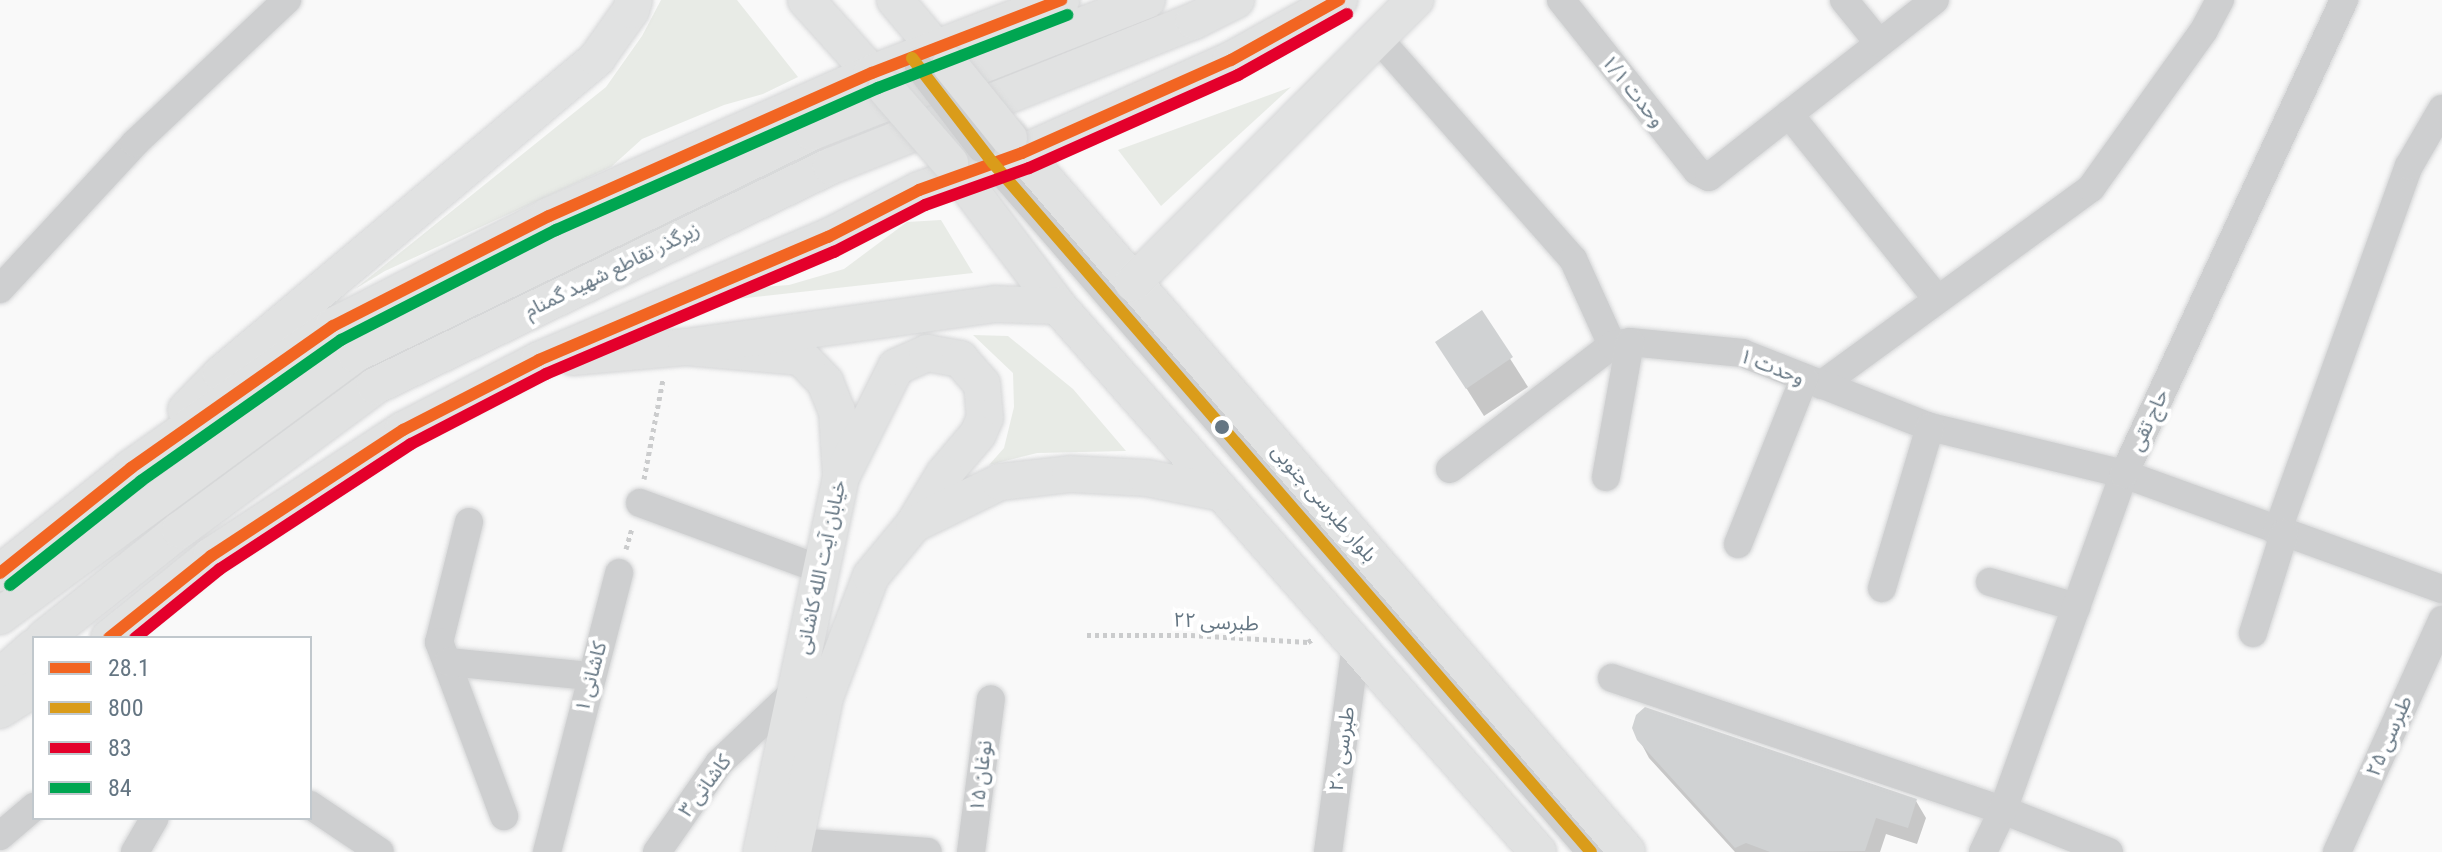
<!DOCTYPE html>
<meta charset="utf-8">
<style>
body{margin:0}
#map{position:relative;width:2442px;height:852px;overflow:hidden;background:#f9f9f9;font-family:"Roboto Condensed","Noto Sans Arabic",sans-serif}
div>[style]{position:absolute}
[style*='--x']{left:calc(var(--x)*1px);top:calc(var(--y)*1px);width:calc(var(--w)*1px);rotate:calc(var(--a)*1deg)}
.green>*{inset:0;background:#e8ebe6}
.shadow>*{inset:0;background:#0003}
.building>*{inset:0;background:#d0d2d3}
.path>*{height:5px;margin-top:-2.5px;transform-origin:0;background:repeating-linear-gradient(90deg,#cbcccd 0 4px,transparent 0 8px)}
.roads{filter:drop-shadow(0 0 2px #d5d6d7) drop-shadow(0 0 2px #d5d6d7)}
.minor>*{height:28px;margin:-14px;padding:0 14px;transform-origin:14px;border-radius:14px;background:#cecfd0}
.major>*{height:36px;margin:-18px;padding:0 18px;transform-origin:18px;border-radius:18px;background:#e1e2e2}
.bridges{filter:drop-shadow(0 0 2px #d5d6d7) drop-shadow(0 0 2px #d5d6d7)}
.minor-bridge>*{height:28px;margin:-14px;padding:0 14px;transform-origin:14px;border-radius:14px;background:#cecfd0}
.major-bridge>*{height:36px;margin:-18px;padding:0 18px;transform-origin:18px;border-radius:18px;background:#e1e2e2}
.bus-1>*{height:12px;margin:-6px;padding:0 6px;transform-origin:6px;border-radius:6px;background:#f26522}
.bus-2>*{height:12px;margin:-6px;padding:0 6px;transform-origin:6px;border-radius:6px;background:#da9c1a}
.bus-3>*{height:12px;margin:-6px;padding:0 6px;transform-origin:6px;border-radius:6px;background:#e4002b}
.bus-4>*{height:12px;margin:-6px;padding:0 6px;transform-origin:6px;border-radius:6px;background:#00a651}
.dots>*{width:22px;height:22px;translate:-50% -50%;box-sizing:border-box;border:4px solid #fff;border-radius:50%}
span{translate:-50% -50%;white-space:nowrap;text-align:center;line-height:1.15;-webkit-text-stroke:8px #fff;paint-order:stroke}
.street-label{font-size:20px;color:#657683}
.legend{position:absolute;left:32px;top:636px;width:280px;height:184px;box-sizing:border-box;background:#fff;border:2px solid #c1c8cd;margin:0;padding:10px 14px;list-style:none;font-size:24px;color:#657683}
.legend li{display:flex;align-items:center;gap:16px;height:40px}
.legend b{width:40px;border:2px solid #c1c8cd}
</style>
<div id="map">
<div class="green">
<i style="clip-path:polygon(661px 0,737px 0,798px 77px,763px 94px,724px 105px,642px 139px,611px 167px,385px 271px,355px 289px,606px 87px,642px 36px)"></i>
<i style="clip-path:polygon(1291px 87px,1161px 206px,1118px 150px)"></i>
<i style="clip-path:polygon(941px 220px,973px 273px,728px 300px,737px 289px,789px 285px,844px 269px,907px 222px)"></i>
<i style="clip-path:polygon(973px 335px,1008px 336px,1073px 389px,1126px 451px,1037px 453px,989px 465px,1004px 448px,1014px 407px,1013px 373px)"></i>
</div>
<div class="shadow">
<i style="clip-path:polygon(1481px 313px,1528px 387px,1484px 416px,1437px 342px)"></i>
<i style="clip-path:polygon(1639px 739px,1916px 801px,1926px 818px,1917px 844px,1886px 834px,1880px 852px,1735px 852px,1649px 758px)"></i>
</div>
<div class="building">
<i style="clip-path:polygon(1482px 310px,1513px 357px,1466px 389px,1435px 342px)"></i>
<i style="clip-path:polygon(1645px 707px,1917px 799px,1908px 828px,1876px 818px,1865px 851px,1770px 852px,1746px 843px,1735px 848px,1637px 740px,1632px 728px,1636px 715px)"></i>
</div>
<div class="path">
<i style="--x:644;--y:479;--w:102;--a:-79.2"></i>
<i style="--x:626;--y:549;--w:22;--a:-74"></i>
<i style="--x:1087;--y:635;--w:104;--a:0"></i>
<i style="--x:1191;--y:635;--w:117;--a:3.4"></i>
<i style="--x:1308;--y:642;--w:6;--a:-31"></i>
</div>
<div class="roads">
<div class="minor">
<i style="--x:1561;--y:0;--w:218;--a:51.5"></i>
<i style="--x:1697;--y:171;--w:13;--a:27"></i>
<i style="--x:1709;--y:177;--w:287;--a:-38.1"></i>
<i style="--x:1844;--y:0;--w:55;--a:50.9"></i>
<i style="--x:1377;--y:37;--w:296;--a:48.6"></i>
<i style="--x:1573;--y:259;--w:94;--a:65.6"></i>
<i style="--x:1789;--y:114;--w:237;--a:51.3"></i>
<i style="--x:981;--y:148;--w:932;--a:49.09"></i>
<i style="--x:0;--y:289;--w:199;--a:-47.2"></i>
<i style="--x:135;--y:143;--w:209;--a:-43.3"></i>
<i style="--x:1821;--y:385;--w:334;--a:-36.1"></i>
<i style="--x:2091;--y:188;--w:194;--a:-54.4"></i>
<i style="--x:2204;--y:30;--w:34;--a:-62"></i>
<i style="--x:1450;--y:469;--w:204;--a:-37.4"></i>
<i style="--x:1612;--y:345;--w:18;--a:-9"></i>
<i style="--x:1630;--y:342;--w:113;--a:5.6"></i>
<i style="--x:1742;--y:353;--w:202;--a:21.5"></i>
<i style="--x:1930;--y:427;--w:200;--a:13.6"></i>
<i style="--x:2124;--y:474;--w:338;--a:19.9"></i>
<i style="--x:1606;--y:477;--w:137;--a:-79.9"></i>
<i style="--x:640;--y:503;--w:194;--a:20.2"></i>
<i style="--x:469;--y:522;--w:124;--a:104"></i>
<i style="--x:439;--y:642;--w:186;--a:69.5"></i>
<i style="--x:2277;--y:532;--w:389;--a:-70.2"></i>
<i style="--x:2409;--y:166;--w:66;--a:-59.9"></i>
<i style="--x:1738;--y:544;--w:178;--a:-68.2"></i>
<i style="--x:1990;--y:582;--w:90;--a:16.2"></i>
<i style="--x:1882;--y:588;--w:168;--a:-73.4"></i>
<i style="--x:2253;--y:633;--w:104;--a:-72.6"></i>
<i style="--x:449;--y:662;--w:142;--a:5.7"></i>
<i style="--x:1612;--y:678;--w:413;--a:18.7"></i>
<i style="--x:2003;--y:810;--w:114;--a:21.6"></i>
<i style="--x:310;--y:805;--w:84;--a:33.9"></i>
<i style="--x:0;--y:836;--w:45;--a:-40.5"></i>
<i style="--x:795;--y:842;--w:133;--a:4.3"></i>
<i style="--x:135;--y:852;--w:39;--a:-60"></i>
<i style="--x:547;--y:852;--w:288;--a:-75.5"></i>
<i style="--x:657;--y:852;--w:108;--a:-55.1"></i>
<i style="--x:719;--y:763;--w:103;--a:-43.4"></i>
<i style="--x:971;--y:852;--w:154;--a:-82.6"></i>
<i style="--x:1328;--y:852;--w:208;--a:-82.3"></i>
<i style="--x:1983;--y:852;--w:47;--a:-64.5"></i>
<i style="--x:2003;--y:810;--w:357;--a:-70.2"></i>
<i style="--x:2124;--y:474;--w:523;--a:-65.1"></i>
<i style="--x:2337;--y:852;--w:255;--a:-65.6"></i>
</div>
<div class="major">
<i style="--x:806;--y:0;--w:118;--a:48.1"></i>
<i style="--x:895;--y:0;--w:85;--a:49.8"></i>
<i style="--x:1009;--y:138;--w:944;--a:49.12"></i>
<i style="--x:950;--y:163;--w:179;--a:52.9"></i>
<i style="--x:1058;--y:306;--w:727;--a:48.68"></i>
<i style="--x:1133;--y:283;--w:400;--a:-45.1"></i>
<i style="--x:686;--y:347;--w:115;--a:5"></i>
<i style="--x:801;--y:357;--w:35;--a:46"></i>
<i style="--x:825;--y:382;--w:31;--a:68"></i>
<i style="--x:837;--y:411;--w:66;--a:86.5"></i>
<i style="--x:841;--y:477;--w:383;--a:102"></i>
<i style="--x:573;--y:357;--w:113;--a:-5.1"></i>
<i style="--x:686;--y:347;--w:311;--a:-7.9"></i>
<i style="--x:994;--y:304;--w:64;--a:1.8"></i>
<i style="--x:186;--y:410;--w:50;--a:-45.8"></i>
<i style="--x:221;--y:374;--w:491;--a:-40"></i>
<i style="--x:597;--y:58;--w:59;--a:-54.7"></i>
<i style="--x:631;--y:10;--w:10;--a:-73"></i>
<i style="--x:841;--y:477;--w:123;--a:-63.4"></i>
<i style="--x:896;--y:367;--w:34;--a:-24"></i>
<i style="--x:927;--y:353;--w:34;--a:10"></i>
<i style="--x:960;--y:359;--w:33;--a:49"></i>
<i style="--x:982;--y:384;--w:34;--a:85"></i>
<i style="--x:985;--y:418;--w:17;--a:114"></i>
<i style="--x:978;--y:434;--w:52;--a:130.4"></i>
<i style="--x:944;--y:474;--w:58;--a:121"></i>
<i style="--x:0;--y:573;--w:168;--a:-38.7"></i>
<i style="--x:131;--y:468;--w:247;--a:-35.1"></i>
<i style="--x:333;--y:326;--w:242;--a:-27"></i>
<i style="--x:549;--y:216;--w:353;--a:-23.9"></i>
<i style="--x:872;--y:73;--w:203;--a:-21.1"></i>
<i style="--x:0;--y:616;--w:441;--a:-36.4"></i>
<i style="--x:355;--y:354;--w:508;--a:-25.91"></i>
<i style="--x:812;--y:132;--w:360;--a:-21.5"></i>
<i style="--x:44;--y:638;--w:174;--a:-38.5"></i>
<i style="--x:180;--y:530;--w:242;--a:-36.4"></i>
<i style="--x:375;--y:386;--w:506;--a:-25.76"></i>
<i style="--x:831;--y:166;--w:391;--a:-21.8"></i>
<i style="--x:1194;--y:21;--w:47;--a:-26.6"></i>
<i style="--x:109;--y:638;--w:131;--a:-38.8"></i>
<i style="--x:211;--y:556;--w:230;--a:-33.3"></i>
<i style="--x:403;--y:430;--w:153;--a:-27.2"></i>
<i style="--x:539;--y:360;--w:314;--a:-23.1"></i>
<i style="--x:828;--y:237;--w:102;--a:-27.3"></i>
<i style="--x:919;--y:190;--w:109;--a:-19.8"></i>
<i style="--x:1022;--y:153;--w:229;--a:-24"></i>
<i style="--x:1231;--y:60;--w:124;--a:-29.1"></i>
<i style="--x:0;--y:677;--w:45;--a:-41.4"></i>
<i style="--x:0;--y:710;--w:40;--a:-32"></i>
<i style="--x:793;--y:852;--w:158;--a:-78.3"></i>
<i style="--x:825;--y:697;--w:129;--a:-69.2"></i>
<i style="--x:871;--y:576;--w:67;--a:-50.4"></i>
<i style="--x:914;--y:524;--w:96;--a:-26"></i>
<i style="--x:1000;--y:482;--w:70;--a:-6.5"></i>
<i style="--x:1070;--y:474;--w:77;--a:3"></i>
<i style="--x:1147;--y:478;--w:76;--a:11.3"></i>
</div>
</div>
<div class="bridges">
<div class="minor-bridge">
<i style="--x:919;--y:67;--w:102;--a:52.6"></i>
</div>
<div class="major-bridge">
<i style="--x:950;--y:65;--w:94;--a:51.1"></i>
<i style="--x:886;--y:89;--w:98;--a:49.1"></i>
</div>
</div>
<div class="bus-1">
<i style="--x:0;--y:573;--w:168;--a:-38.7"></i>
<i style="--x:131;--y:468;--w:247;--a:-35.1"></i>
<i style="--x:333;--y:326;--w:242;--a:-27"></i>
<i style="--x:549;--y:216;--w:353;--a:-23.9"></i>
<i style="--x:872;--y:73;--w:203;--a:-21.1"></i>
<i style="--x:109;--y:638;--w:131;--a:-38.8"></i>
<i style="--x:211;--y:556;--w:230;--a:-33.3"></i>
<i style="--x:403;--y:430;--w:153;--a:-27.2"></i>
<i style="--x:539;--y:360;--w:314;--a:-23.1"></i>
<i style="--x:828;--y:237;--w:102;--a:-27.3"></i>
<i style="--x:919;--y:190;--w:109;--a:-19.8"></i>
<i style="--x:1022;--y:153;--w:229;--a:-24"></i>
<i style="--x:1231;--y:60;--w:124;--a:-29.1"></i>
</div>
<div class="bus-2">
<i style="--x:912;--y:58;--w:133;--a:52.4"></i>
<i style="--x:993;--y:163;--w:912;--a:49.04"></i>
</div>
<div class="bus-3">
<i style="--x:135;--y:638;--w:109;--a:-39.1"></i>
<i style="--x:220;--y:569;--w:228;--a:-33.2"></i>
<i style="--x:411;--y:444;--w:152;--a:-27.4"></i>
<i style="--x:546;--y:374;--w:313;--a:-23"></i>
<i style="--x:834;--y:252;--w:102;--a:-27.3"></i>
<i style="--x:925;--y:205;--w:110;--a:-19.6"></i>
<i style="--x:1029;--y:168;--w:229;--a:-24"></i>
<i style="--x:1238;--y:75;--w:125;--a:-29.2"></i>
</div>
<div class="bus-4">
<i style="--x:10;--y:585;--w:167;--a:-38.4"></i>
<i style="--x:141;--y:481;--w:245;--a:-35.2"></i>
<i style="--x:341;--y:340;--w:242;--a:-27.1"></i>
<i style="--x:556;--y:230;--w:352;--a:-23.8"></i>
<i style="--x:878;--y:88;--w:203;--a:-21.1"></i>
</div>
<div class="dots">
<i style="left:1222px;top:427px;background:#657683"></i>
</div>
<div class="street-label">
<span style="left:1633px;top:91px;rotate:51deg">وحدت ۱/۱</span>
<span style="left:612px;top:270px;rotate:-26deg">زیرگذر تقاطع شهید گمنام</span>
<span style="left:1772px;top:367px;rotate:21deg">وحدت ۱</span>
<span style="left:2149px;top:420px;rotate:-65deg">حاج تقی</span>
<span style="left:1324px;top:503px;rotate:49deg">بلوار طبرسی جنوبی</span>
<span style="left:821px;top:567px;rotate:-78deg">خیابان آیت الله کاشانی</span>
<span style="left:1216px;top:622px;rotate:3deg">طبرسی ۲۲</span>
<span style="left:591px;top:677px;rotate:-75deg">کاشانی ۱</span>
<span style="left:2389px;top:736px;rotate:-66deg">طبرسی ۲۵</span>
<span style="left:1342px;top:749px;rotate:-82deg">طبرسی ۲۰</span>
<span style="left:981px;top:776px;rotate:-83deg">نوغان ۱۵</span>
<span style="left:705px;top:786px;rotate:-53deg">کاشانی ۳</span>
</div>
<ul class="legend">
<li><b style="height:10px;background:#f26522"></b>28.1</li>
<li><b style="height:10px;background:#da9c1a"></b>800</li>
<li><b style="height:10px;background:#e4002b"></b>83</li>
<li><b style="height:10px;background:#00a651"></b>84</li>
</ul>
</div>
